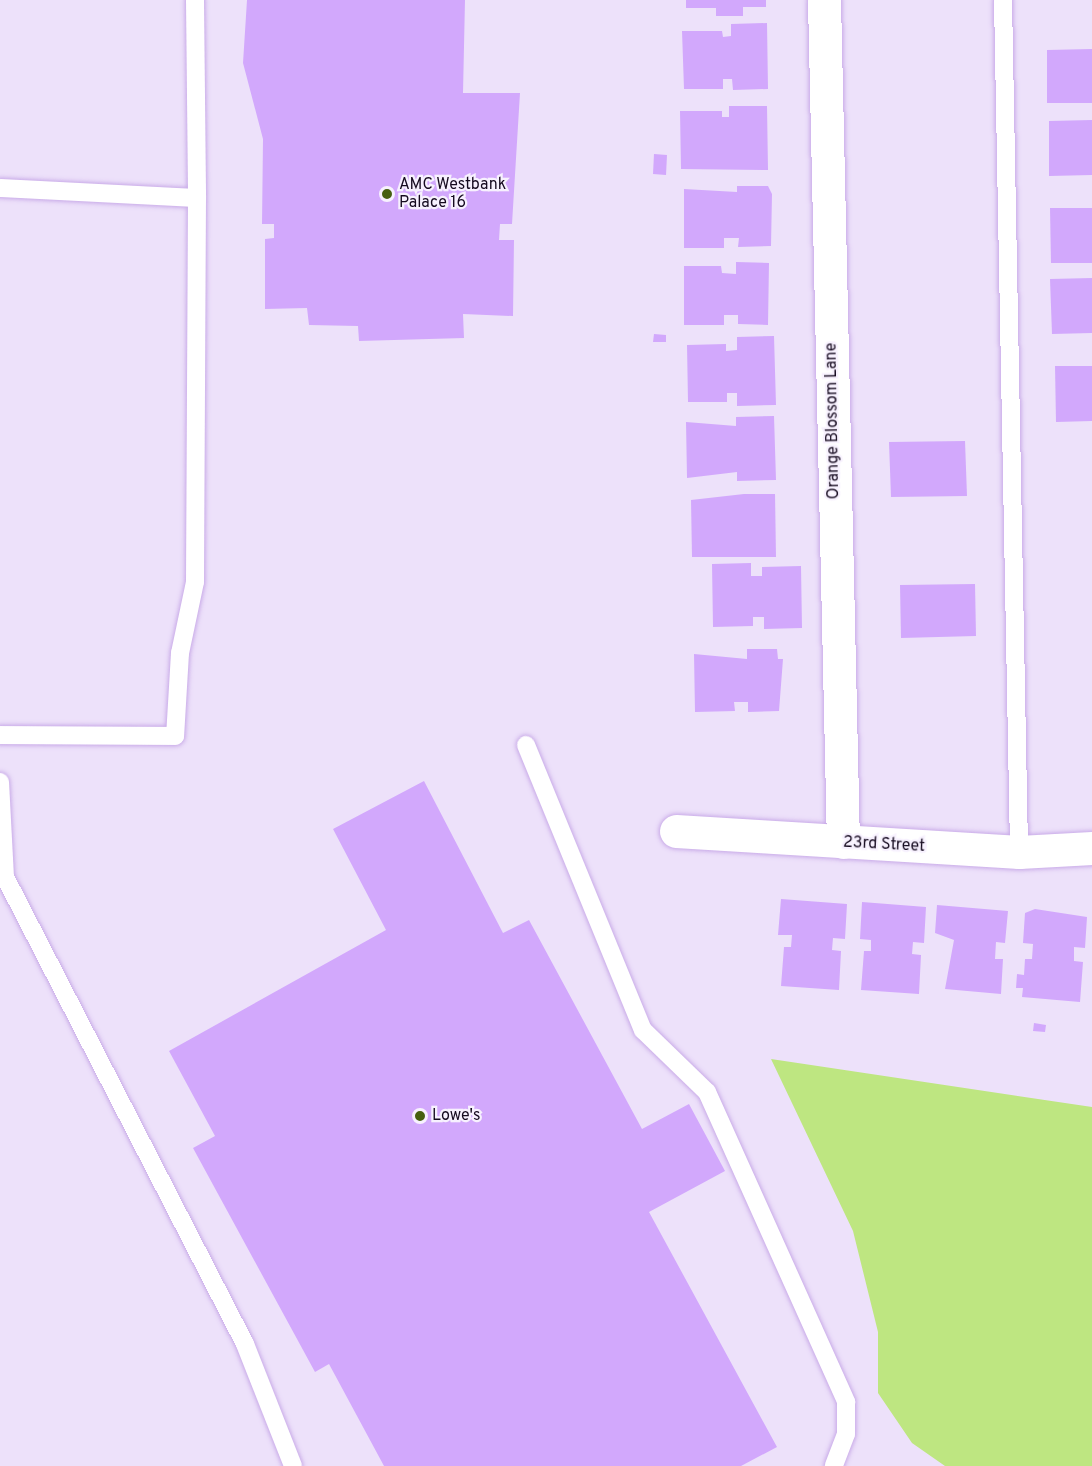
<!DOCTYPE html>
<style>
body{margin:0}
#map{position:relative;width:1092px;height:1466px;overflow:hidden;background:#ede1fa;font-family:Overpass,sans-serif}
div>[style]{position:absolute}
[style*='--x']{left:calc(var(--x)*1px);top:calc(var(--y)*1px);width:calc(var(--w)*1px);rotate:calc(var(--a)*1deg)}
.green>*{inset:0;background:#bee681}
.building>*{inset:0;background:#d2a8fc}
.roads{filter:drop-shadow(0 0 2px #c9abe8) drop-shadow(0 0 2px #c9abe8)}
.lane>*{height:18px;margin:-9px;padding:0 9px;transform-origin:9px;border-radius:9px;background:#fff}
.street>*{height:33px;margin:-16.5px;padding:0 16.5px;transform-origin:16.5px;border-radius:16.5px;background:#fff}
.dots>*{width:16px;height:16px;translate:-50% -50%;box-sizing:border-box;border:3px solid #f7f1fe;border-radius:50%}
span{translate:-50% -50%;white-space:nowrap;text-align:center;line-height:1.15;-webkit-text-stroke:4.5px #f7f1fe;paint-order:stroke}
.poi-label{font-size:16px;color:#150a1f}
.left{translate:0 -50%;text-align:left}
.street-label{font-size:16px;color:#150a1f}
</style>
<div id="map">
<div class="green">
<i style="clip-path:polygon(771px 1059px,1092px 1107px,1092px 1466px,945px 1466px,912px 1443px,878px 1393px,878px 1332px,853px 1231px)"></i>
</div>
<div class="building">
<i style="clip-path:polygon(247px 0,465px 0,463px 93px,520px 93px,512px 224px,500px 224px,499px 240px,514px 240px,513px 316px,463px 314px,464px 338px,359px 341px,358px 326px,309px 325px,307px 308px,265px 309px,265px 239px,274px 238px,274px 224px,262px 224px,263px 139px,243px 63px)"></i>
<i style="clip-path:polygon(686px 0,766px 0,766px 7px,743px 7px,743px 16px,716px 16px,716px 8px,686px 8px)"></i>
<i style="clip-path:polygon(767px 23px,768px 89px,733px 90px,732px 79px,723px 79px,723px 89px,684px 89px,682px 31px,722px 31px,723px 37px,731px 36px,731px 24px)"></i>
<i style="clip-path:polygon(1092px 49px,1092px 103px,1047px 103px,1047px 50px)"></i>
<i style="clip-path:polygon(729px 106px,767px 106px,768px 170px,681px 169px,680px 111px,722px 111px,722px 117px,729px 117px)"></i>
<i style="clip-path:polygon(1092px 120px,1092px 175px,1049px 176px,1049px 121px)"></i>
<i style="clip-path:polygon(654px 154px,667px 155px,666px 175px,653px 174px)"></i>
<i style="clip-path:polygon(737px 186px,768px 186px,772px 194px,771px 246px,738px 247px,739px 238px,724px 238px,724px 248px,684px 248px,684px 189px,737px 192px)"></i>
<i style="clip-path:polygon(1050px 208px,1092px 208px,1092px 263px,1051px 263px)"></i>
<i style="clip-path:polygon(736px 262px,769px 263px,768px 325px,738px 324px,738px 315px,724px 315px,724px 325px,684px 325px,684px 266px,721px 266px,722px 273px,736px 274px)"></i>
<i style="clip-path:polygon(1092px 278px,1092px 333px,1052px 334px,1050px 279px)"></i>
<i style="clip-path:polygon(654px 334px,666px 335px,666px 342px,653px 342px)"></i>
<i style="clip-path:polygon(774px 336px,776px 405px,737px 406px,737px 393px,727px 393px,727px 402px,688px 402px,687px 345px,726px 344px,726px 351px,737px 350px,737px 337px)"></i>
<i style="clip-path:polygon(1055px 366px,1092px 366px,1092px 421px,1056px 422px)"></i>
<i style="clip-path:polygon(774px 416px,776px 480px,737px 481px,737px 472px,687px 478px,686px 422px,736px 426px,736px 417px)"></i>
<i style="clip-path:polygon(965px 441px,967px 496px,891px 497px,889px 442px)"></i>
<i style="clip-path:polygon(744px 494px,775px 494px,776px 557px,692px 557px,691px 500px)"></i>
<i style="clip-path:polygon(751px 563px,751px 576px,762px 576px,762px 567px,801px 566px,802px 628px,764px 629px,764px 617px,753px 617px,753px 626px,713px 627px,712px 564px)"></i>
<i style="clip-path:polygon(975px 584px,976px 636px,901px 638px,900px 585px)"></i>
<i style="clip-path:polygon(747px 649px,777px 649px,778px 659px,783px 659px,779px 711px,748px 712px,748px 702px,734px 702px,735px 711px,695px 712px,694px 654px,747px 659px)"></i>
<i style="clip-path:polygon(424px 781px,503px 933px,529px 920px,642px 1129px,689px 1104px,725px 1171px,649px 1212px,777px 1447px,741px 1466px,384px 1466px,329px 1364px,315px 1372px,193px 1148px,215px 1136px,169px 1051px,386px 930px,333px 829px)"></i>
<i style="clip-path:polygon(781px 899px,847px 904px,845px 939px,833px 938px,832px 950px,841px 951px,839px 990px,781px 986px,784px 947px,791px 947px,792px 935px,778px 935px)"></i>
<i style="clip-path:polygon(862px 902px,926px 907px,924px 943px,913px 942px,912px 954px,921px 955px,919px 994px,861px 990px,864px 951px,871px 951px,871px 940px,860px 939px)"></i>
<i style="clip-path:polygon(937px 905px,1008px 911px,1005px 943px,996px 942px,995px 959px,1003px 959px,1001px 994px,945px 989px,954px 940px,935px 933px)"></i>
<i style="clip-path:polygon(1035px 909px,1087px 917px,1085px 948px,1074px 947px,1074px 961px,1083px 962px,1080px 1002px,1022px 997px,1023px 988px,1016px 988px,1017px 974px,1024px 975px,1025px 959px,1032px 959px,1033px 944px,1023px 943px,1025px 913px)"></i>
<i style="clip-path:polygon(1034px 1023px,1046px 1025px,1045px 1032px,1033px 1031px)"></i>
</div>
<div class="roads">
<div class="lane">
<i style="--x:195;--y:0;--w:198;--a:89.4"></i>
<i style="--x:1003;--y:0;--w:852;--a:88.92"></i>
<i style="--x:0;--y:188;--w:197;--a:2.9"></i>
<i style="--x:197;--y:198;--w:384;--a:90.3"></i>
<i style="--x:195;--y:582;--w:73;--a:101.9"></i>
<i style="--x:180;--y:653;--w:83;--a:93.4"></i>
<i style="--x:175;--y:736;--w:175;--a:-179.7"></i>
<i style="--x:526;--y:745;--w:308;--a:67.7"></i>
<i style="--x:643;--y:1030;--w:89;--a:44.1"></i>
<i style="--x:707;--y:1092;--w:340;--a:65.8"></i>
<i style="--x:846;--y:1402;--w:32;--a:90"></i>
<i style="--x:846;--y:1434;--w:34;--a:111"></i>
<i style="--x:0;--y:782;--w:95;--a:87"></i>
<i style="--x:5;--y:877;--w:525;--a:62.8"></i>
<i style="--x:245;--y:1344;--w:131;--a:68.5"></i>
</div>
<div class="street">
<i style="--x:824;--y:0;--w:842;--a:88.71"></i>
<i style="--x:676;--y:831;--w:344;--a:3.5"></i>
<i style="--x:1019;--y:852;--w:73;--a:-3.1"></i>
</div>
</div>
<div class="dots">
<i style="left:387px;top:194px;background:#466010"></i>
<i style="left:420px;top:1116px;background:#466010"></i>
</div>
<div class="poi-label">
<span class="left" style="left:399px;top:194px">AMC Westbank<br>Palace 16</span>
<span class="left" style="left:432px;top:1116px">Lowe's</span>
</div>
<div class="street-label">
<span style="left:833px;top:421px;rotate:-91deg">Orange Blossom Lane</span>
<span style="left:884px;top:845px;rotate:3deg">23rd Street</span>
</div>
</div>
